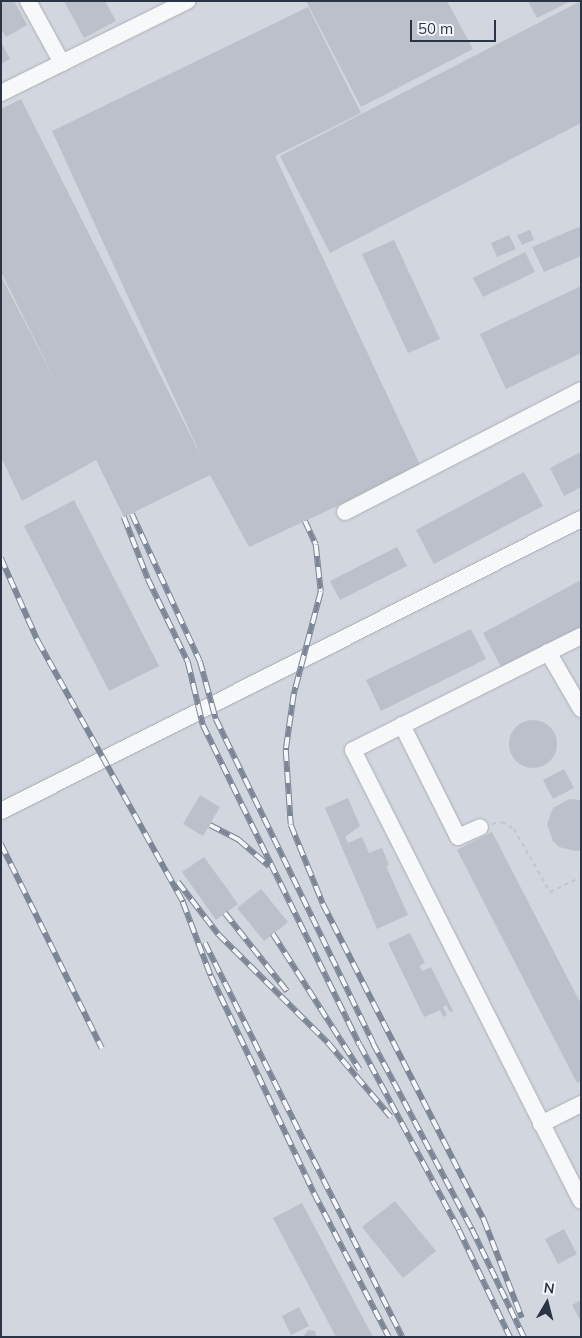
<!DOCTYPE html>
<style>
body{margin:0}
#map{position:relative;width:582px;height:1338px;overflow:hidden;background:#e4e7ec;font-family:Mulish,sans-serif}
div>[style]{position:absolute}
[style*='--x']{left:calc(var(--x)*1px);top:calc(var(--y)*1px);width:calc(var(--w)*1px);rotate:calc(var(--a)*1deg)}
.built>*{inset:0;background:#d2d6de}
.building>*{inset:0;background:#bbc0ca}
.round{border-radius:50%}
.path>*{height:2px;margin-top:-1px;transform-origin:0;background:repeating-linear-gradient(90deg,#c2c5cb 0 4px,transparent 0 8px)}
.roads{filter:drop-shadow(0 0 1px #a9aeb7) drop-shadow(0 0 1px #a9aeb7)}
.minor>*{height:16px;margin:-8px;padding:0 8px;transform-origin:8px;border-radius:8px;background:#f7f8fa}
.rail>*{height:5.5px;margin-top:-2.75px;transform-origin:0;background:repeating-linear-gradient(90deg,#f4f6f9 0 11px,#7d8696 0 22px);box-sizing:border-box;border-block:1px solid #7d8696}
span{translate:-50% -50%;white-space:nowrap;text-align:center;line-height:1.15;-webkit-text-stroke:4px #f4f6f9;paint-order:stroke}
.frame{position:absolute;inset:0;border:2px solid #2b3445;pointer-events:none}
.north{position:absolute;left:522px;top:1278px;width:50px;height:50px;-webkit-text-stroke:4px #f4f6f9;paint-order:stroke;rotate:8deg;font-size:14px;font-weight:700;line-height:20px;text-align:center;color:#2b3445}
.north::after{content:'';display:block;margin:auto;width:18px;height:22px;background:#2b3445;clip-path:polygon(50% 0,100% 100%,50% 72%,0 100%)}
.scale{position:absolute;left:410px;top:20px;width:86px;height:22px;box-sizing:border-box;border:2px solid #2b3445;border-top:0;padding-left:6px;font-size:15px;line-height:18px;white-space:nowrap;color:#2b3445;-webkit-text-stroke:4px #f4f6f9;paint-order:stroke}
</style>
<div id="map">
<div class="built">
<i style="clip-path:polygon(1px 1px,581px 1px,581px 1337px,1px 1337px)"></i>
</div>
<div class="building">
<i style="clip-path:polygon(1px 1px,14px 1px,27px 25px,6px 37px,1px 29px)"></i>
<i style="clip-path:polygon(64px 1px,105px 1px,116px 21px,84px 38px)"></i>
<i style="clip-path:polygon(306px 1px,447px 1px,473px 49px,361px 107px)"></i>
<i style="clip-path:polygon(528px 1px,571px 1px,537px 18px)"></i>
<i style="clip-path:polygon(581px 1px,581px 123px,330px 253px,280px 156px)"></i>
<i style="clip-path:polygon(308px 7px,361px 113px,275px 156px,421px 467px,249px 547px,210px 475px,124px 517px,96px 460px,22px 501px,1px 457px,1px 276px,61px 392px,1px 272px,1px 109px,21px 99px,203px 460px,52px 131px)"></i>
<i style="clip-path:polygon(1px 42px,10px 59px,1px 64px)"></i>
<i style="clip-path:polygon(581px 226px,581px 256px,544px 272px,532px 247px)"></i>
<i style="clip-path:polygon(530px 230px,534px 240px,522px 245px,517px 235px)"></i>
<i style="clip-path:polygon(509px 235px,516px 249px,497px 257px,491px 243px)"></i>
<i style="clip-path:polygon(394px 240px,440px 339px,408px 353px,362px 254px)"></i>
<i style="clip-path:polygon(525px 252px,535px 272px,483px 297px,473px 278px)"></i>
<i style="clip-path:polygon(581px 286px,581px 353px,506px 389px,480px 334px)"></i>
<i style="clip-path:polygon(581px 452px,581px 487px,564px 496px,550px 468px)"></i>
<i style="clip-path:polygon(524px 472px,543px 506px,434px 564px,416px 530px)"></i>
<i style="clip-path:polygon(74px 500px,159px 666px,109px 691px,24px 526px)"></i>
<i style="clip-path:polygon(397px 547px,407px 566px,340px 600px,330px 581px)"></i>
<i style="clip-path:polygon(581px 580px,581px 628px,503px 670px,483px 633px)"></i>
<i style="clip-path:polygon(471px 629px,486px 659px,381px 711px,366px 680px)"></i>
<i class="round" style="left:509px;top:720px;width:48px;height:48px"></i>
<i style="clip-path:polygon(564px 769px,574px 788px,553px 799px,543px 780px)"></i>
<i style="clip-path:polygon(200px 795px,220px 807px,203px 836px,183px 824px)"></i>
<i style="clip-path:polygon(348px 798px,360px 826px,345px 837px,348px 843px,362px 837px,369px 853px,382px 848px,389px 865px,386px 866px,408px 915px,377px 929px,325px 808px)"></i>
<i style="clip-path:polygon(569px 799px,581px 800px,581px 850px,576px 851px,559px 847px,553px 841px,547px 824px,553px 808px)"></i>
<i style="clip-path:polygon(492px 832px,581px 1004px,581px 1081px,577px 1083px,457px 850px)"></i>
<i style="clip-path:polygon(204px 857px,238px 904px,216px 920px,182px 872px)"></i>
<i style="clip-path:polygon(261px 889px,288px 922px,264px 941px,237px 908px)"></i>
<i style="clip-path:polygon(410px 933px,425px 963px,419px 966px,422px 971px,431px 967px,453px 1011px,450px 1012px,446px 1005px,443px 1007px,447px 1015px,443px 1017px,440px 1010px,424px 1017px,388px 943px)"></i>
<i style="clip-path:polygon(395px 1201px,436px 1251px,403px 1278px,362px 1227px)"></i>
<i style="clip-path:polygon(302px 1203px,373px 1337px,336px 1337px,273px 1218px)"></i>
<i style="clip-path:polygon(564px 1229px,577px 1254px,558px 1264px,545px 1239px)"></i>
<i style="clip-path:polygon(581px 1300px,581px 1322px,572px 1305px)"></i>
<i style="clip-path:polygon(299px 1307px,309px 1326px,291px 1335px,282px 1316px)"></i>
<i style="clip-path:polygon(308px 1330px,315px 1331px,317px 1337px,303px 1337px)"></i>
</div>
<div class="path">
<i style="--x:492;--y:824;--w:10;--a:-11"></i>
<i style="--x:502;--y:822;--w:14;--a:30"></i>
<i style="--x:514;--y:829;--w:73;--a:60.3"></i>
<i style="--x:550;--y:892;--w:34;--a:-26"></i>
</div>
<div class="roads">
<div class="minor">
<i style="--x:28;--y:1;--w:71;--a:61.3"></i>
<i style="--x:1;--y:93;--w:208;--a:-26.3"></i>
<i style="--x:345;--y:512;--w:266;--a:-27.3"></i>
<i style="--x:581;--y:636;--w:255;--a:153.4"></i>
<i style="--x:353;--y:750;--w:505;--a:63.18"></i>
<i style="--x:548;--y:652;--w:66;--a:59.9"></i>
<i style="--x:402;--y:725;--w:125;--a:63.4"></i>
<i style="--x:458;--y:837;--w:24;--a:-24"></i>
<i style="--x:1;--y:811;--w:649;--a:-26.72"></i>
<i style="--x:541;--y:1124;--w:45;--a:-26.6"></i>
</div>
</div>
<div class="rail">
<i style="--x:132;--y:514;--w:162;--a:65.2"></i>
<i style="--x:200;--y:661;--w:60;--a:74.6"></i>
<i style="--x:216;--y:719;--w:360;--a:64.1"></i>
<i style="--x:373;--y:1043;--w:211;--a:62"></i>
<i style="--x:472;--y:1229;--w:120;--a:64.3"></i>
<i style="--x:124;--y:517;--w:66;--a:68.8"></i>
<i style="--x:148;--y:579;--w:92;--a:64.3"></i>
<i style="--x:188;--y:662;--w:65;--a:76.6"></i>
<i style="--x:203;--y:725;--w:356;--a:63.9"></i>
<i style="--x:360;--y:1045;--w:210;--a:61.8"></i>
<i style="--x:459;--y:1230;--w:119;--a:64.5"></i>
<i style="--x:305;--y:521;--w:26;--a:65"></i>
<i style="--x:316;--y:545;--w:47;--a:83.9"></i>
<i style="--x:321;--y:592;--w:106;--a:104.8"></i>
<i style="--x:294;--y:694;--w:57;--a:98.1"></i>
<i style="--x:286;--y:750;--w:75;--a:86.2"></i>
<i style="--x:291;--y:825;--w:85;--a:67.9"></i>
<i style="--x:323;--y:904;--w:355;--a:63"></i>
<i style="--x:484;--y:1220;--w:105;--a:68.8"></i>
<i style="--x:1;--y:558;--w:91;--a:66"></i>
<i style="--x:38;--y:641;--w:299;--a:60.9"></i>
<i style="--x:183;--y:902;--w:79;--a:69.3"></i>
<i style="--x:211;--y:976;--w:240;--a:64.6"></i>
<i style="--x:314;--y:1193;--w:162;--a:62.5"></i>
<i style="--x:210;--y:825;--w:33;--a:27"></i>
<i style="--x:239;--y:840;--w:40;--a:41"></i>
<i style="--x:1;--y:844;--w:228;--a:63.7"></i>
<i style="--x:178;--y:882;--w:66;--a:52.4"></i>
<i style="--x:218;--y:934;--w:155;--a:44.7"></i>
<i style="--x:328;--y:1043;--w:97;--a:49.6"></i>
<i style="--x:225;--y:913;--w:100;--a:51.5"></i>
<i style="--x:273;--y:934;--w:161;--a:57.4"></i>
<i style="--x:205;--y:943;--w:441;--a:63.4"></i>
</div>
<div class="frame"></div>
<div class="north">N</div>
<div class="scale">50 m</div>
</div>
